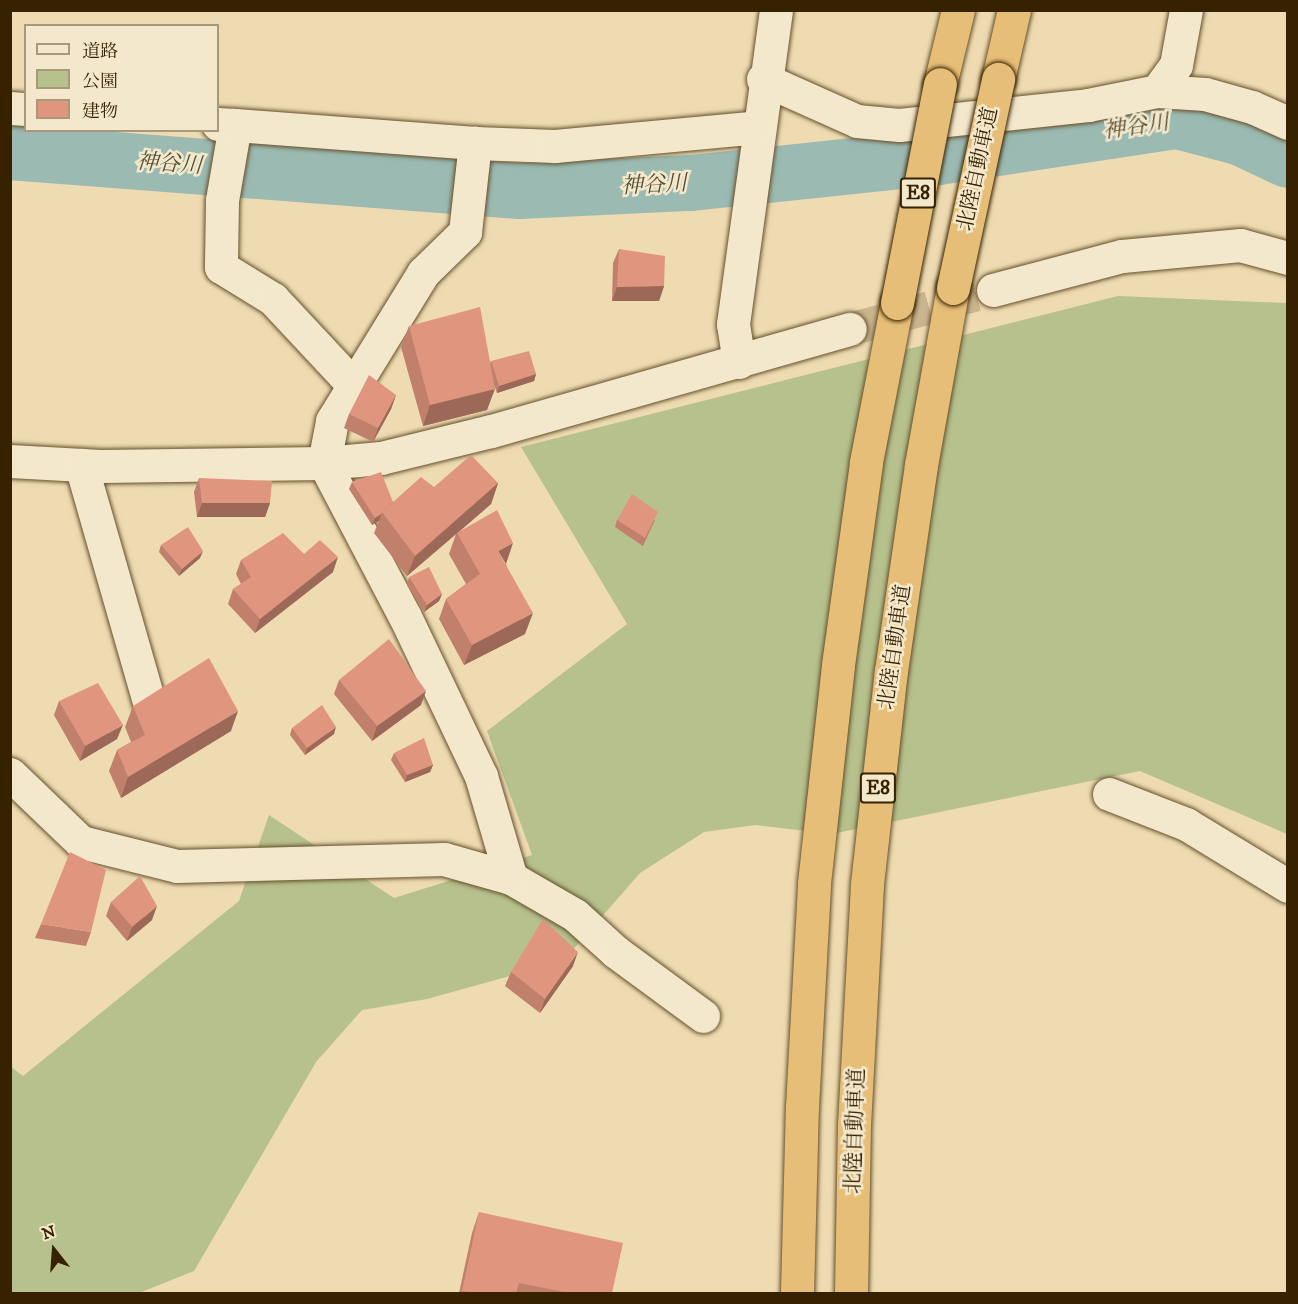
<!DOCTYPE html>
<meta charset="utf-8">
<style>
body{margin:0}
#map{position:relative;width:1298px;height:1304px;overflow:hidden;background:#eedbb1;font-family:"IM FELL DW Pica","Noto Serif JP",serif}
div>[style]{position:absolute}
[style*='--x']{left:calc(var(--x)*1px);top:calc(var(--y)*1px);width:calc(var(--w)*1px);rotate:calc(var(--a)*1deg)}
.green>*{inset:0;background:#b6c18d}
.river>*{height:56px;margin:-28px;padding:0 28px;transform-origin:28px;border-radius:28px;background:#9bbab2}
.street-tunnel>*{height:33px;margin-top:-16.5px;transform-origin:0;background:repeating-linear-gradient(90deg,#c9b68e 0 33px,transparent 0 49px)}
.roads{filter:drop-shadow(0 0 2px #65502c) drop-shadow(0 0 2px #65502c)}
.street>*{height:33px;margin:-16.5px;padding:0 16.5px;transform-origin:16.5px;border-radius:16.5px;background:#f4e8cc}
.highway>*{height:33px;margin:-16.5px;padding:0 16.5px;transform-origin:16.5px;border-radius:16.5px;background:#e7be78}
.bridges{filter:drop-shadow(0 0 2px #372200) drop-shadow(0 0 2px #372200)}
.highway-bridge>*{height:33px;margin:-16.5px;padding:0 16.5px;transform-origin:16.5px;border-radius:16.5px;background:#e7be78}
.wall>*{inset:0;background:#c0806c}
.shaded-wall>*{inset:0;background:#9c6858}
.building>*{inset:0;background:#df957e}
span{translate:-50% -50%;white-space:nowrap;text-align:center;line-height:1.15;-webkit-text-stroke:5px #f4e8cc;paint-order:stroke}
.shield-label span{padding:2px 4px;background:#f4e8cc;border:2px solid;border-radius:4px;-webkit-text-stroke-width:0}
.shield-label{font-size:20px;color:#372200;font-weight:700}
.street-label{font-size:21px;color:#372200}
.water-label{font-size:22px;color:#555035;font-style:italic}
.frame{position:absolute;inset:0;border:12px solid #372200;pointer-events:none}
.legend{position:absolute;left:24px;top:24px;width:195px;height:108px;box-sizing:border-box;background:#f4e8cc;border:2px solid #a8997a;margin:0;padding:8px 10px;list-style:none;font-size:18px;color:#372200}
.legend li{display:flex;align-items:center;gap:12px;height:30px}
.legend b{width:30px;border:2px solid #a8997a}
.north{position:absolute;left:24px;top:1220px;width:60px;height:60px;-webkit-text-stroke:4px #f4e8cc;paint-order:stroke;rotate:343deg;font-size:16px;font-weight:700;line-height:24px;text-align:center;color:#372200}
.north::after{content:'';display:block;margin:auto;width:21px;height:27px;background:#372200;clip-path:polygon(50% 0,100% 100%,50% 72%,0 100%)}
</style>
<div id="map">
<div class="green">
<i style="clip-path:polygon(1118px 296px,1287px 303px,1287px 834px,1140px 771px,832px 834px,755px 825px,704px 832px,640px 873px,571px 952px,510px 976px,427px 999px,362px 1010px,316px 1062px,194px 1271px,139px 1293px,11px 1293px,10px 1066px,23px 1076px,239px 901px,269px 815px,394px 898px,532px 855px,487px 731px,627px 624px,521px 447px)"></i>
</div>
<div class="river">
<i style="--x:10;--y:152;--w:510;--a:4.38"></i>
<i style="--x:519;--y:191;--w:172;--a:-2.7"></i>
<i style="--x:691;--y:183;--w:248;--a:-6"></i>
<i style="--x:938;--y:157;--w:242;--a:-8.6"></i>
<i style="--x:1177;--y:121;--w:64;--a:14.5"></i>
<i style="--x:1239;--y:137;--w:54;--a:25.1"></i>
</div>
<div class="street-tunnel">
<i style="--x:850;--y:329;--w:148;--a:-15.3"></i>
</div>
<div class="roads">
<div class="street">
<i style="--x:763;--y:79;--w:103;--a:24.1"></i>
<i style="--x:857;--y:121;--w:42;--a:5.4"></i>
<i style="--x:899;--y:125;--w:190;--a:-6"></i>
<i style="--x:1088;--y:105;--w:70;--a:-11.5"></i>
<i style="--x:1157;--y:91;--w:32;--a:-54"></i>
<i style="--x:1176;--y:65;--w:56;--a:-79.7"></i>
<i style="--x:1157;--y:91;--w:48;--a:3.6"></i>
<i style="--x:1205;--y:94;--w:49;--a:15.5"></i>
<i style="--x:1252;--y:107;--w:39;--a:24"></i>
<i style="--x:10;--y:108;--w:16;--a:4"></i>
<i style="--x:218;--y:124;--w:17;--a:3"></i>
<i style="--x:235;--y:125;--w:76;--a:99.8"></i>
<i style="--x:222;--y:200;--w:67;--a:90.9"></i>
<i style="--x:221;--y:267;--w:61;--a:31.6"></i>
<i style="--x:273;--y:299;--w:119;--a:47"></i>
<i style="--x:235;--y:125;--w:241;--a:4.3"></i>
<i style="--x:993;--y:290;--w:133;--a:-14.8"></i>
<i style="--x:1122;--y:256;--w:119;--a:-5.3"></i>
<i style="--x:1240;--y:245;--w:50;--a:15.2"></i>
<i style="--x:739;--y:362;--w:38;--a:-99"></i>
<i style="--x:733;--y:324;--w:317;--a:-82.2"></i>
<i style="--x:10;--y:461;--w:91;--a:3.1"></i>
<i style="--x:101;--y:466;--w:223;--a:-0.8"></i>
<i style="--x:324;--y:463;--w:57;--a:-5"></i>
<i style="--x:381;--y:458;--w:113;--a:-13.8"></i>
<i style="--x:491;--y:431;--w:373;--a:-15.9"></i>
<i style="--x:81;--y:465;--w:247;--a:74"></i>
<i style="--x:10;--y:774;--w:98;--a:43.8"></i>
<i style="--x:81;--y:842;--w:99;--a:14"></i>
<i style="--x:177;--y:866;--w:267;--a:-1.5"></i>
<i style="--x:444;--y:859;--w:70;--a:15.8"></i>
<i style="--x:511;--y:878;--w:74;--a:30"></i>
<i style="--x:575;--y:915;--w:55;--a:42.1"></i>
<i style="--x:616;--y:952;--w:108;--a:36.3"></i>
<i style="--x:1109;--y:794;--w:83;--a:21.3"></i>
<i style="--x:1186;--y:824;--w:119;--a:31.3"></i>
<i style="--x:511;--y:878;--w:106;--a:-106.4"></i>
<i style="--x:481;--y:776;--w:176;--a:-115.5"></i>
<i style="--x:405;--y:617;--w:174;--a:-117.7"></i>
<i style="--x:324;--y:463;--w:43;--a:-79.2"></i>
<i style="--x:332;--y:421;--w:174;--a:-58.4"></i>
<i style="--x:423;--y:273;--w:59;--a:-44.3"></i>
<i style="--x:465;--y:232;--w:90;--a:-83.6"></i>
<i style="--x:475;--y:143;--w:80;--a:2.1"></i>
<i style="--x:555;--y:146;--w:204;--a:-5.3"></i>
</div>
<div class="highway">
<i style="--x:998;--y:79;--w:71;--a:-76.9"></i>
<i style="--x:940;--y:84;--w:76;--a:-76.3"></i>
<i style="--x:797;--y:1294;--w:187;--a:-88.5"></i>
<i style="--x:802;--y:1107;--w:224;--a:-86.9"></i>
<i style="--x:814;--y:883;--w:219;--a:-83.7"></i>
<i style="--x:838;--y:665;--w:205;--a:-82.1"></i>
<i style="--x:866;--y:462;--w:162;--a:-79"></i>
<i style="--x:851;--y:1294;--w:169;--a:-89"></i>
<i style="--x:854;--y:1125;--w:241;--a:-86.9"></i>
<i style="--x:867;--y:884;--w:214;--a:-83.6"></i>
<i style="--x:891;--y:671;--w:208;--a:-81.7"></i>
<i style="--x:921;--y:465;--w:180;--a:-79.8"></i>
</div>
</div>
<div class="bridges">
<div class="highway-bridge">
<i style="--x:953;--y:288;--w:214;--a:-77.8"></i>
<i style="--x:897;--y:303;--w:223;--a:-78.9"></i>
</div>
</div>
<div class="wall">
<i style="clip-path:polygon(619px 249px,664px 286px,659px 301px,612px 301px,613px 263px)"></i>
<i style="clip-path:polygon(409px 326px,490px 363px,491px 361px,536px 374px,534px 381px,497px 393px,494px 385px,487px 410px,423px 426px,401px 347px)"></i>
<i style="clip-path:polygon(396px 395px,391px 409px,373px 442px,344px 428px,349px 414px)"></i>
<i style="clip-path:polygon(199px 478px,270px 503px,265px 517px,197px 517px,194px 492px)"></i>
<i style="clip-path:polygon(352px 482px,393px 502px,434px 487px,498px 483px,491px 504px,459px 532px,506px 564px,525px 634px,464px 665px,439px 619px,446px 599px,466px 584px,449px 554px,456px 534px,407px 576px,374px 533px,379px 521px,372px 525px,349px 489px)"></i>
<i style="clip-path:polygon(617px 520px,655px 520px,643px 546px,615px 527px)"></i>
<i style="clip-path:polygon(161px 545px,200px 558px,179px 576px,159px 552px)"></i>
<i style="clip-path:polygon(304px 554px,333px 572px,255px 633px,228px 604px,233px 589px,241px 584px,236px 574px,241px 560px)"></i>
<i style="clip-path:polygon(409px 577px,442px 594px,439px 601px,424px 612px,407px 585px)"></i>
<i style="clip-path:polygon(339px 680px,421px 705px,372px 741px,334px 694px)"></i>
<i style="clip-path:polygon(59px 701px,117px 739px,80px 761px,54px 715px)"></i>
<i style="clip-path:polygon(133px 706px,231px 731px,121px 798px,109px 771px,117px 750px,131px 742px,125px 727px)"></i>
<i style="clip-path:polygon(292px 728px,334px 734px,305px 755px,290px 735px)"></i>
<i style="clip-path:polygon(394px 753px,433px 765px,430px 772px,405px 782px,391px 760px)"></i>
<i style="clip-path:polygon(111px 902px,152px 920px,127px 941px,106px 916px)"></i>
<i style="clip-path:polygon(41px 924px,91px 932px,86px 946px,35px 938px)"></i>
<i style="clip-path:polygon(573px 966px,540px 1013px,505px 986px,511px 972px)"></i>
<i style="clip-path:polygon(479px 1212px,612px 1293px,459px 1293px,472px 1233px)"></i>
</div>
<div class="shaded-wall">
<i style="clip-path:polygon(664px 286px,659px 301px,612px 301px,617px 287px)"></i>
<i style="clip-path:polygon(536px 374px,534px 381px,497px 393px,499px 386px)"></i>
<i style="clip-path:polygon(495px 389px,487px 410px,423px 426px,430px 405px)"></i>
<i style="clip-path:polygon(396px 395px,391px 409px,373px 442px,378px 428px)"></i>
<i style="clip-path:polygon(498px 483px,491px 504px,407px 576px,415px 556px)"></i>
<i style="clip-path:polygon(202px 503px,270px 503px,265px 517px,197px 517px)"></i>
<i style="clip-path:polygon(381px 514px,379px 521px,372px 525px,375px 518px)"></i>
<i style="clip-path:polygon(513px 543px,506px 564px,498px 551px)"></i>
<i style="clip-path:polygon(203px 551px,200px 558px,179px 576px,182px 569px)"></i>
<i style="clip-path:polygon(338px 557px,333px 572px,255px 633px,260px 619px)"></i>
<i style="clip-path:polygon(442px 594px,439px 601px,424px 612px,427px 605px)"></i>
<i style="clip-path:polygon(533px 613px,525px 634px,464px 665px,472px 645px)"></i>
<i style="clip-path:polygon(426px 691px,421px 705px,372px 741px,377px 726px)"></i>
<i style="clip-path:polygon(238px 711px,231px 731px,121px 798px,128px 777px)"></i>
<i style="clip-path:polygon(123px 725px,117px 739px,80px 761px,85px 746px)"></i>
<i style="clip-path:polygon(336px 727px,334px 734px,305px 755px,307px 748px)"></i>
<i style="clip-path:polygon(433px 765px,430px 772px,405px 782px,407px 775px)"></i>
<i style="clip-path:polygon(157px 906px,152px 920px,127px 941px,132px 927px)"></i>
<i style="clip-path:polygon(578px 952px,573px 966px,540px 1013px,545px 999px)"></i>
</div>
<div class="building">
<i style="clip-path:polygon(619px 249px,665px 256px,664px 286px,617px 287px)"></i>
<i style="clip-path:polygon(480px 307px,495px 389px,430px 405px,409px 326px)"></i>
<i style="clip-path:polygon(529px 351px,536px 374px,499px 386px,491px 361px)"></i>
<i style="clip-path:polygon(369px 375px,396px 395px,378px 428px,349px 414px)"></i>
<i style="clip-path:polygon(471px 455px,498px 483px,415px 556px,382px 512px,421px 477px,434px 487px)"></i>
<i style="clip-path:polygon(381px 472px,393px 502px,382px 512px,381px 514px,375px 518px,352px 482px)"></i>
<i style="clip-path:polygon(199px 478px,272px 481px,270px 503px,202px 503px)"></i>
<i style="clip-path:polygon(632px 494px,658px 512px,645px 538px,617px 520px)"></i>
<i style="clip-path:polygon(497px 510px,513px 543px,498px 551px,533px 613px,472px 645px,446px 599px,480px 574px,457px 533px)"></i>
<i style="clip-path:polygon(188px 527px,203px 551px,182px 569px,161px 545px)"></i>
<i style="clip-path:polygon(283px 533px,304px 554px,320px 540px,338px 557px,260px 619px,233px 589px,251px 577px,241px 560px)"></i>
<i style="clip-path:polygon(429px 567px,442px 594px,427px 605px,409px 577px)"></i>
<i style="clip-path:polygon(389px 639px,426px 691px,377px 726px,339px 680px)"></i>
<i style="clip-path:polygon(209px 658px,238px 711px,128px 777px,117px 750px,145px 735px,133px 706px)"></i>
<i style="clip-path:polygon(98px 683px,123px 725px,85px 746px,59px 701px)"></i>
<i style="clip-path:polygon(322px 705px,336px 727px,307px 748px,292px 728px)"></i>
<i style="clip-path:polygon(424px 738px,433px 765px,407px 775px,394px 753px)"></i>
<i style="clip-path:polygon(70px 852px,106px 870px,91px 932px,41px 924px)"></i>
<i style="clip-path:polygon(140px 876px,157px 906px,132px 927px,111px 902px)"></i>
<i style="clip-path:polygon(543px 919px,578px 952px,545px 999px,511px 972px)"></i>
<i style="clip-path:polygon(479px 1212px,623px 1243px,612px 1293px,569px 1293px,519px 1283px,516px 1293px,476px 1293px,462px 1291px)"></i>
</div>
<div class="shield-label">
<span style="left:918px;top:193px">E8</span>
<span style="left:878px;top:788px">E8</span>
</div>
<div class="street-label">
<span style="left:978px;top:169px;rotate:-78deg">北陸自動車道</span>
<span style="left:895px;top:647px;rotate:-82deg">北陸自動車道</span>
<span style="left:855px;top:1131px;rotate:-88deg">北陸自動車道</span>
</div>
<div class="water-label">
<span style="left:1136px;top:127px;rotate:-8deg">神谷川</span>
<span style="left:169px;top:164px;rotate:4deg">神谷川</span>
<span style="left:654px;top:185px;rotate:-3deg">神谷川</span>
</div>
<div class="frame"></div>
<ul class="legend">
<li><b style="height:8px;background:#f4e8cc"></b>道路</li>
<li><b style="height:16px;background:#b6c18d"></b>公園</li>
<li><b style="height:16px;background:#df957e"></b>建物</li>
</ul>
<div class="north">N</div>
</div>
